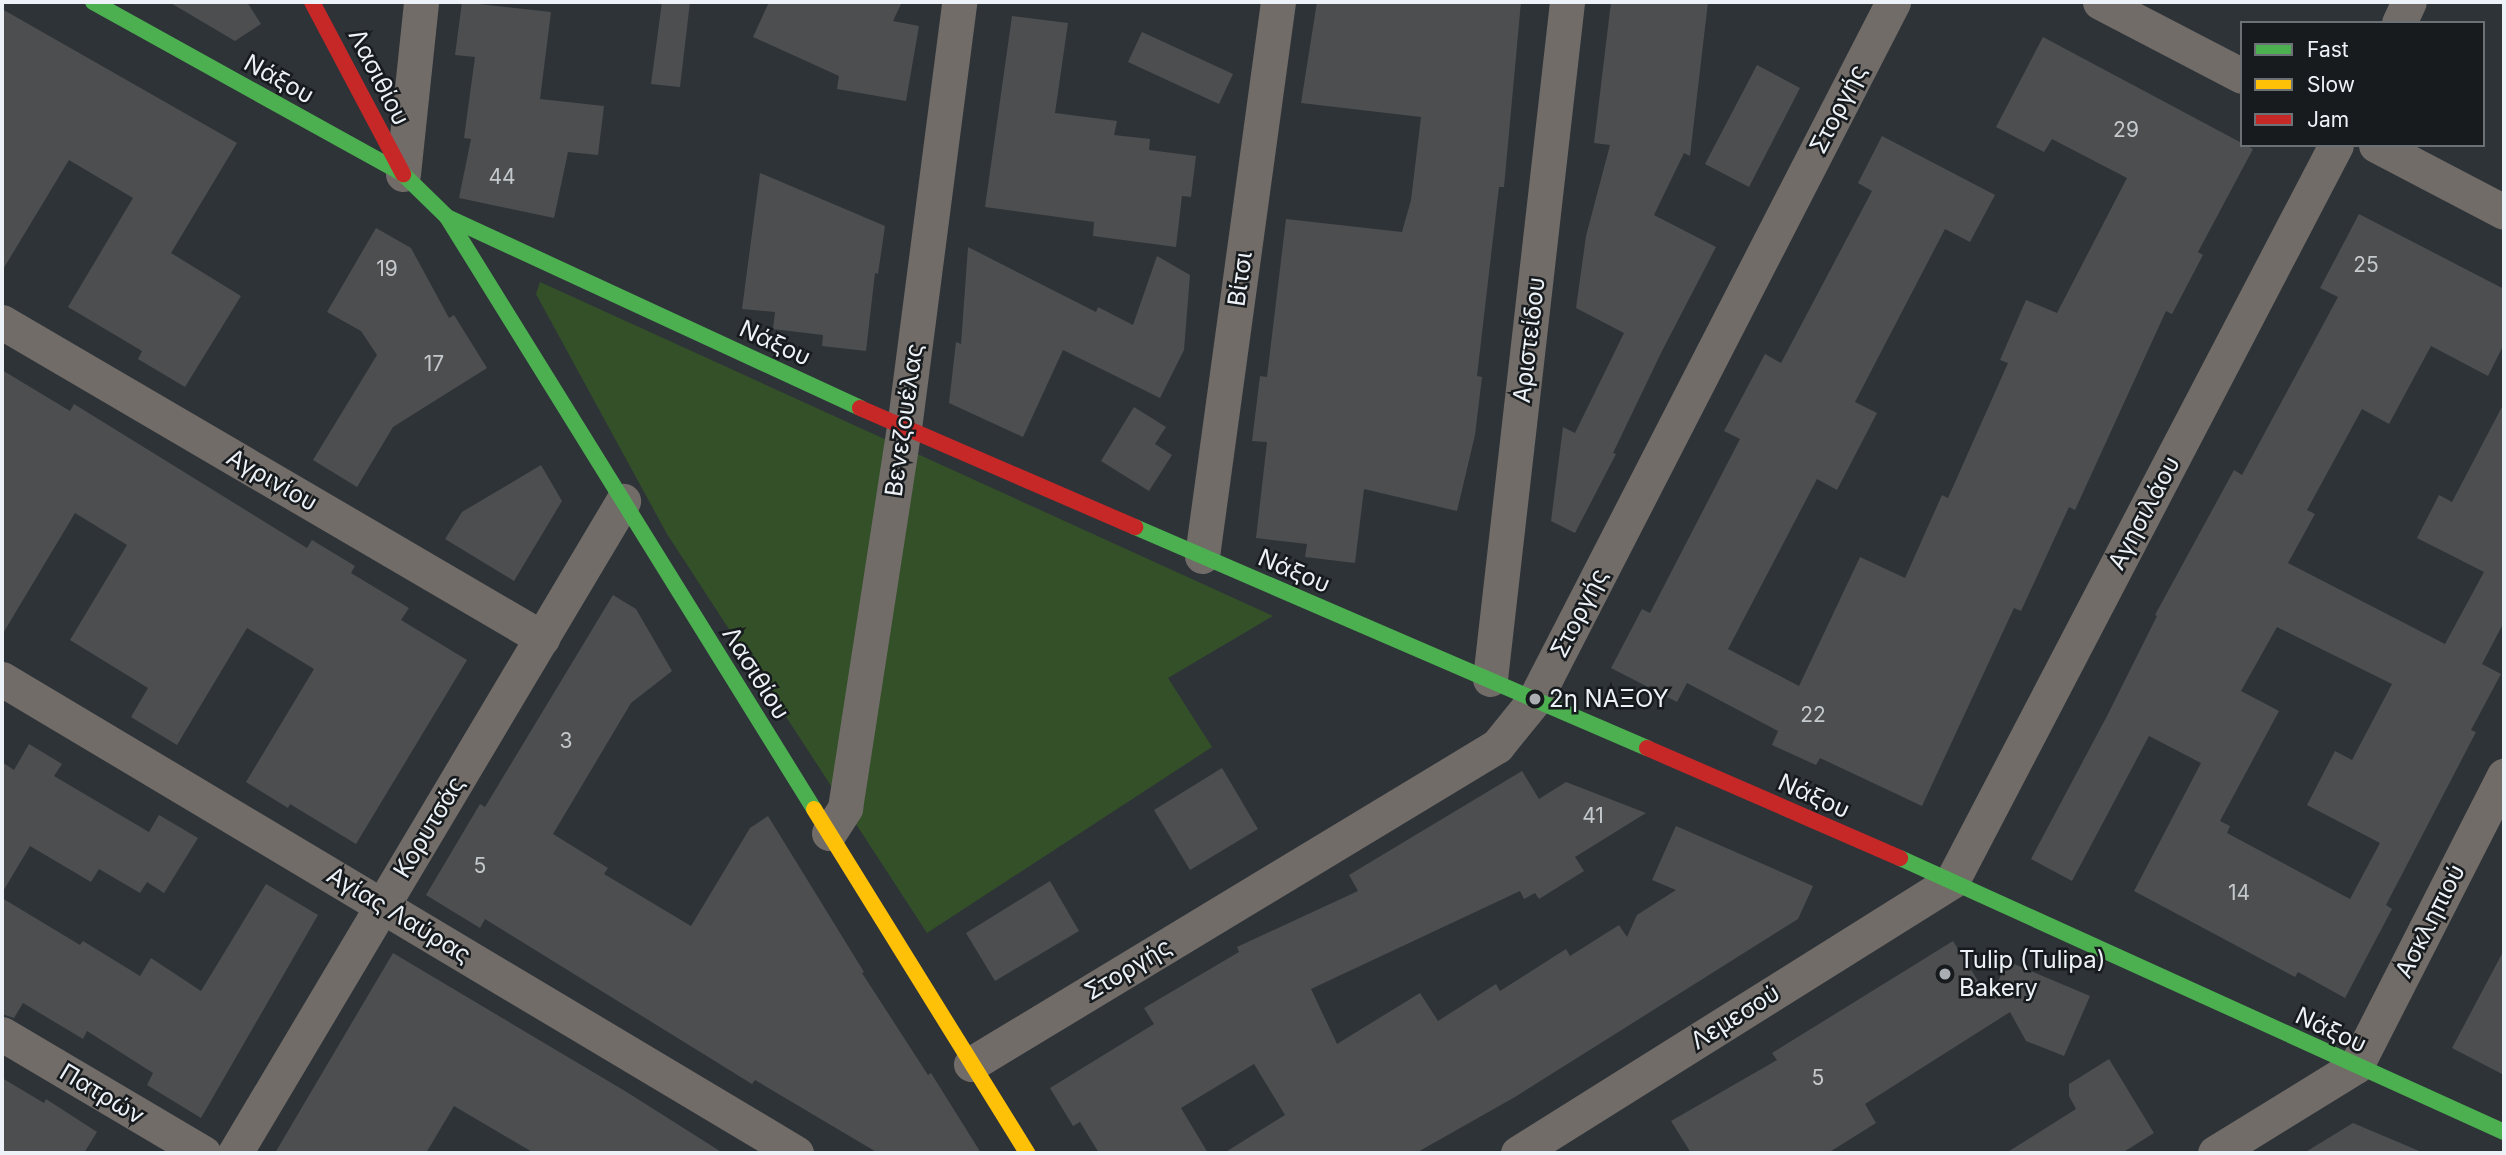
<!DOCTYPE html>
<meta charset="utf-8">
<style>
body{margin:0}
#map{position:relative;width:2506px;height:1155px;overflow:hidden;background:#2e3338;font-family:Inter,sans-serif}
div>[style]{position:absolute}
[style*='--x']{left:calc(var(--x)*1px);top:calc(var(--y)*1px);width:calc(var(--w)*1px);rotate:calc(var(--a)*1deg)}
.green>*{inset:0;background:#345029}
.building>*{inset:0;background:#4d4e4f}
.street>*{height:35px;margin:-17.5px;padding:0 17.5px;transform-origin:17.5px;border-radius:17.5px;background:#716c68}
.fast>*{height:16px;margin:-8px;padding:0 8px;transform-origin:8px;border-radius:8px;background:#4caf50}
.slow>*{height:16px;margin:-8px;padding:0 8px;transform-origin:8px;border-radius:8px;background:#ffc107}
.jam>*{height:16px;margin:-8px;padding:0 8px;transform-origin:8px;border-radius:8px;background:#c62828}
.dots>*{width:19px;height:19px;translate:-50% -50%;box-sizing:border-box;border:4px solid #171b1e;border-radius:50%}
span{translate:-50% -50%;white-space:nowrap;text-align:center;line-height:1.15;-webkit-text-stroke:5px #171b1e;paint-order:stroke}
.number-label{font-size:21px;color:#c4c9cd}
.number-label span{-webkit-text-stroke-width:0}
.street-label{font-size:24px;color:#ecf2f7}
.poi-label{font-size:24px;color:#ecf2f7}
.left{translate:0 -50%;text-align:left}
.frame{position:absolute;inset:0;border:4px solid #ecf2f7;pointer-events:none}
.legend{position:absolute;left:2240px;top:21px;width:245px;height:126px;box-sizing:border-box;background:#171b1e;border:2px solid #6c7175;margin:0;padding:9px 12px;list-style:none;font-size:21px;color:#ecf2f7}
.legend li{display:flex;align-items:center;gap:14px;height:35px}
.legend b{width:35px;border:2px solid #6c7175}
</style>
<div id="map">
<div class="green">
<i style="clip-path:polygon(540px 282px,1273px 616px,1168px 678px,1212px 747px,927px 933px,667px 534px,536px 294px)"></i>
</div>
<div class="building">
<i style="clip-path:polygon(169px 2px,247px 2px,261px 24px,235px 41px)"></i>
<i style="clip-path:polygon(462px 2px,551px 12px,540px 99px,604px 106px,598px 155px,568px 152px,554px 218px,459px 198px,471px 139px,464px 138px,475px 57px,455px 55px)"></i>
<i style="clip-path:polygon(662px 2px,690px 2px,680px 87px,651px 84px)"></i>
<i style="clip-path:polygon(769px 2px,902px 2px,893px 21px,919px 26px,906px 101px,837px 89px,839px 76px,753px 37px)"></i>
<i style="clip-path:polygon(1317px 2px,1521px 2px,1504px 187px,1499px 187px,1477px 376px,1482px 377px,1475px 435px,1457px 511px,1364px 489px,1355px 563px,1305px 557px,1307px 544px,1256px 538px,1267px 442px,1252px 441px,1260px 376px,1267px 377px,1286px 219px,1402px 232px,1411px 200px,1421px 117px,1301px 103px)"></i>
<i style="clip-path:polygon(1611px 2px,1708px 2px,1690px 156px,1684px 153px,1654px 215px,1716px 247px,1662px 351px,1613px 453px,1616px 454px,1575px 533px,1551px 521px,1563px 427px,1575px 433px,1624px 333px,1576px 308px,1586px 236px,1610px 145px,1594px 143px)"></i>
<i style="clip-path:polygon(2px 9px,237px 143px,171px 253px,241px 296px,185px 387px,138px 359px,142px 351px,68px 307px,133px 198px,69px 160px,2px 271px)"></i>
<i style="clip-path:polygon(1012px 16px,1068px 23px,1055px 113px,1117px 121px,1114px 135px,1150px 139px,1149px 150px,1196px 156px,1191px 197px,1182px 196px,1176px 247px,1093px 236px,1094px 222px,985px 207px)"></i>
<i style="clip-path:polygon(1142px 32px,1233px 74px,1219px 104px,1128px 62px)"></i>
<i style="clip-path:polygon(2043px 37px,2253px 149px,2198px 252px,2203px 255px,2172px 314px,2166px 311px,2075px 510px,2069px 507px,2021px 611px,2014px 608px,1922px 806px,1820px 758px,1816px 765px,1772px 745px,1778px 731px,1687px 683px,1677px 702px,1611px 668px,1642px 609px,1650px 613px,1740px 439px,1724px 431px,1765px 354px,1781px 363px,1872px 191px,1858px 183px,1882px 136px,1995px 195px,1970px 242px,1945px 229px,1855px 402px,1877px 413px,1837px 490px,1817px 479px,1728px 649px,1799px 686px,1860px 557px,1905px 578px,1942px 495px,1948px 498px,2008px 363px,2000px 360px,2026px 300px,2057px 313px,2127px 178px,2052px 139px,2044px 152px,1996px 127px)"></i>
<i style="clip-path:polygon(1757px 65px,1800px 88px,1749px 187px,1705px 164px)"></i>
<i style="clip-path:polygon(760px 173px,885px 226px,878px 274px,875px 273px,866px 351px,822px 346px,823px 335px,773px 329px,775px 312px,742px 309px)"></i>
<i style="clip-path:polygon(evenodd,2359px 214px,2504px 289px,2504px 344px,2488px 376px,2431px 346px,2389px 424px,2362px 409px,2307px 510px,2315px 514px,2288px 563px,2445px 644px,2484px 572px,2417px 538px,2439px 495px,2452px 502px,2504px 403px,2504px 622px,2482px 664px,2501px 674px,2471px 730px,2476px 732px,2386px 905px,2392px 909px,2345px 998px,2298px 972px,2295px 977px,2134px 891px,2201px 763px,2149px 736px,2072px 881px,2031px 859px,2108px 714px,2157px 616px,2155px 615px,2234px 470px,2242px 475px,2338px 297px,2320px 288px,2359px 214px,2277px 627px,2392px 684px,2352px 760px,2335px 751px,2307px 805px,2380px 843px,2350px 899px,2227px 833px,2230px 826px,2220px 821px,2279px 711px,2241px 691px,2277px 627px)"></i>
<i style="clip-path:polygon(376px 228px,411px 248px,449px 318px,454px 315px,487px 368px,393px 427px,357px 487px,313px 460px,377px 355px,361px 331px,327px 312px)"></i>
<i style="clip-path:polygon(968px 247px,1096px 312px,1098px 307px,1133px 325px,1157px 256px,1190px 275px,1184px 350px,1160px 398px,1063px 350px,1023px 437px,949px 403px,956px 342px,961px 344px)"></i>
<i style="clip-path:polygon(2px 370px,70px 411px,74px 404px,307px 548px,312px 540px,355px 566px,351px 573px,409px 608px,401px 620px,467px 660px,356px 844px,290px 804px,288px 808px,246px 782px,314px 669px,247px 628px,177px 745px,131px 717px,148px 688px,70px 640px,127px 545px,75px 513px,2px 635px)"></i>
<i style="clip-path:polygon(1134px 407px,1166px 427px,1155px 444px,1172px 455px,1149px 491px,1101px 461px)"></i>
<i style="clip-path:polygon(541px 465px,562px 501px,514px 581px,445px 539px,462px 512px)"></i>
<i style="clip-path:polygon(613px 595px,636px 609px,672px 671px,631px 703px,553px 834px,608px 868px,604px 874px,691px 926px,750px 828px,768px 816px,864px 972px,862px 973px,928px 1075px,931px 1073px,981px 1153px,878px 1153px,755px 1080px,752px 1084px,485px 919px,480px 928px,426px 895px,480px 804px,485px 807px)"></i>
<i style="clip-path:polygon(29px 744px,62px 764px,54px 776px,149px 832px,159px 815px,198px 838px,164px 893px,147px 882px,140px 893px,99px 869px,91px 882px,30px 846px,2px 893px,2px 762px,14px 770px)"></i>
<i style="clip-path:polygon(1222px 768px,1258px 829px,1190px 870px,1154px 810px)"></i>
<i style="clip-path:polygon(1522px 771px,1539px 799px,1566px 782px,1646px 813px,1575px 857px,1584px 871px,1539px 899px,1535px 893px,1524px 899px,1520px 891px,1311px 989px,1337px 1044px,1420px 993px,1438px 1021px,1496px 984px,1500px 991px,1566px 949px,1570px 956px,1619px 925px,1627px 937px,1637px 915px,1676px 890px,1652px 880px,1676px 826px,1813px 886px,1798px 919px,1515px 1097px,1416px 1153px,1224px 1153px,1285px 1115px,1254px 1064px,1181px 1108px,1208px 1153px,1099px 1153px,1080px 1122px,1073px 1126px,1050px 1088px,1154px 1024px,1144px 1008px,1239px 952px,1237px 947px,1358px 891px,1349px 875px)"></i>
<i style="clip-path:polygon(1050px 881px,1079px 931px,995px 981px,966px 933px)"></i>
<i style="clip-path:polygon(266px 884px,318px 915px,201px 1118px,147px 1085px,153px 1073px,87px 1031px,83px 1039px,23px 1003px,14px 1018px,2px 1014px,2px 898px,80px 945px,83px 941px,140px 976px,151px 958px,201px 991px)"></i>
<i style="clip-path:polygon(1953px 941px,1990px 1000px,2007px 961px,2090px 996px,2064px 1056px,2026px 1041px,2010px 1012px,1865px 1104px,1876px 1123px,1828px 1153px,1691px 1153px,1671px 1121px,1777px 1060px,1772px 1053px)"></i>
<i style="clip-path:polygon(2504px 950px,2504px 1075px,2452px 1048px)"></i>
<i style="clip-path:polygon(393px 953px,625px 1091px,723px 1153px,534px 1153px,454px 1106px,426px 1153px,275px 1153px)"></i>
<i style="clip-path:polygon(2109px 1059px,2154px 1133px,2122px 1153px,2006px 1153px,2076px 1109px,2069px 1096px,2069px 1084px)"></i>
<i style="clip-path:polygon(2px 1078px,44px 1103px,46px 1099px,97px 1132px,84px 1153px,2px 1153px)"></i>
<i style="clip-path:polygon(2353px 1123px,2424px 1153px,2304px 1153px)"></i>
</div>
<div class="street">
<i style="--x:2100;--y:2;--w:160;--a:27.5"></i>
<i style="--x:2399;--y:23;--w:23;--a:-65"></i>
<i style="--x:2376;--y:145;--w:144;--a:27.6"></i>
<i style="--x:403;--y:174;--w:173;--a:-84"></i>
<i style="--x:2;--y:322;--w:626;--a:30.34"></i>
<i style="--x:1202;--y:556;--w:559;--a:-82.19"></i>
<i style="--x:2;--y:679;--w:925;--a:30.84"></i>
<i style="--x:1490;--y:679;--w:681;--a:-83.51"></i>
<i style="--x:829;--y:833;--w:30;--a:-57"></i>
<i style="--x:845;--y:808;--w:385;--a:-81.2"></i>
<i style="--x:904;--y:428;--w:430;--a:-82.6"></i>
<i style="--x:2;--y:1034;--w:234;--a:30.6"></i>
<i style="--x:971;--y:1064;--w:615;--a:-31.16"></i>
<i style="--x:1497;--y:746;--w:60;--a:-51"></i>
<i style="--x:1535;--y:699;--w:784;--a:-62.81"></i>
<i style="--x:235;--y:1153;--w:759;--a:-59.24"></i>
<i style="--x:1518;--y:1153;--w:512;--a:-32.08"></i>
<i style="--x:1952;--y:881;--w:830;--a:-62.45"></i>
<i style="--x:2215;--y:1153;--w:166;--a:-31.7"></i>
<i style="--x:2356;--y:1066;--w:326;--a:-63"></i>
</div>
<div class="fast">
<i style="--x:93;--y:2;--w:355;--a:29"></i>
<i style="--x:403;--y:174;--w:62;--a:44.3"></i>
<i style="--x:447;--y:217;--w:455;--a:24.8"></i>
<i style="--x:447;--y:217;--w:697;--a:58.2"></i>
<i style="--x:1135;--y:527;--w:558;--a:23.35"></i>
<i style="--x:1900;--y:858;--w:663;--a:24.4"></i>
</div>
<div class="slow">
<i style="--x:814;--y:809;--w:405;--a:58.2"></i>
</div>
<div class="jam">
<i style="--x:312;--y:2;--w:195;--a:62.1"></i>
<i style="--x:860;--y:408;--w:300;--a:23.4"></i>
<i style="--x:1647;--y:748;--w:276;--a:23.5"></i>
</div>
<div class="dots">
<i style="left:1535px;top:699px;background:#aaafb4"></i>
<i style="left:1945px;top:974px;background:#aaafb4"></i>
</div>
<div class="number-label">
<span style="left:2126px;top:130px">29</span>
<span style="left:502px;top:177px">44</span>
<span style="left:2366px;top:265px">25</span>
<span style="left:387px;top:269px">19</span>
<span style="left:434px;top:364px">17</span>
<span style="left:1813px;top:715px">22</span>
<span style="left:566px;top:741px">3</span>
<span style="left:1593px;top:816px">41</span>
<span style="left:480px;top:866px">5</span>
<span style="left:2239px;top:893px">14</span>
<span style="left:1818px;top:1078px">5</span>
</div>
<div class="street-label">
<span style="left:379px;top:77px;rotate:63deg">Λασιθίου</span>
<span style="left:279px;top:79px;rotate:29deg">Νάξου</span>
<span style="left:1838px;top:109px;rotate:-63deg">Στοργής</span>
<span style="left:1240px;top:279px;rotate:-82deg">Βίτσι</span>
<span style="left:1529px;top:340px;rotate:-83deg">Αριστείδου</span>
<span style="left:775px;top:343px;rotate:25deg">Νάξου</span>
<span style="left:904px;top:420px;rotate:-82deg">Βενεζουέλας</span>
<span style="left:272px;top:480px;rotate:30deg">Αγρινίου</span>
<span style="left:2144px;top:513px;rotate:-62deg">Αγησιλάου</span>
<span style="left:1294px;top:571px;rotate:23deg">Νάξου</span>
<span style="left:1579px;top:613px;rotate:-63deg">Στοργής</span>
<span style="left:756px;top:673px;rotate:58deg">Λασιθίου</span>
<span style="left:1814px;top:796px;rotate:24deg">Νάξου</span>
<span style="left:429px;top:827px;rotate:-59deg">Κορυτσάς</span>
<span style="left:399px;top:915px;rotate:31deg">Αγίας Λαύρας</span>
<span style="left:2430px;top:921px;rotate:-63deg">Ασκληπιού</span>
<span style="left:1128px;top:969px;rotate:-31deg">Στοργής</span>
<span style="left:1735px;top:1017px;rotate:-32deg">Λεμεσού</span>
<span style="left:2331px;top:1030px;rotate:25deg">Νάξου</span>
<span style="left:102px;top:1094px;rotate:31deg">Πατρών</span>
</div>
<div class="poi-label">
<span class="left" style="left:1549px;top:699px">2η ΝΑΞΟΥ</span>
<span class="left" style="left:1959px;top:974px">Tulip (Tulipa)<br>Bakery</span>
</div>
<div class="frame"></div>
<ul class="legend">
<li><b style="height:9px;background:#4caf50"></b>Fast</li>
<li><b style="height:9px;background:#ffc107"></b>Slow</li>
<li><b style="height:9px;background:#c62828"></b>Jam</li>
</ul>
</div>
